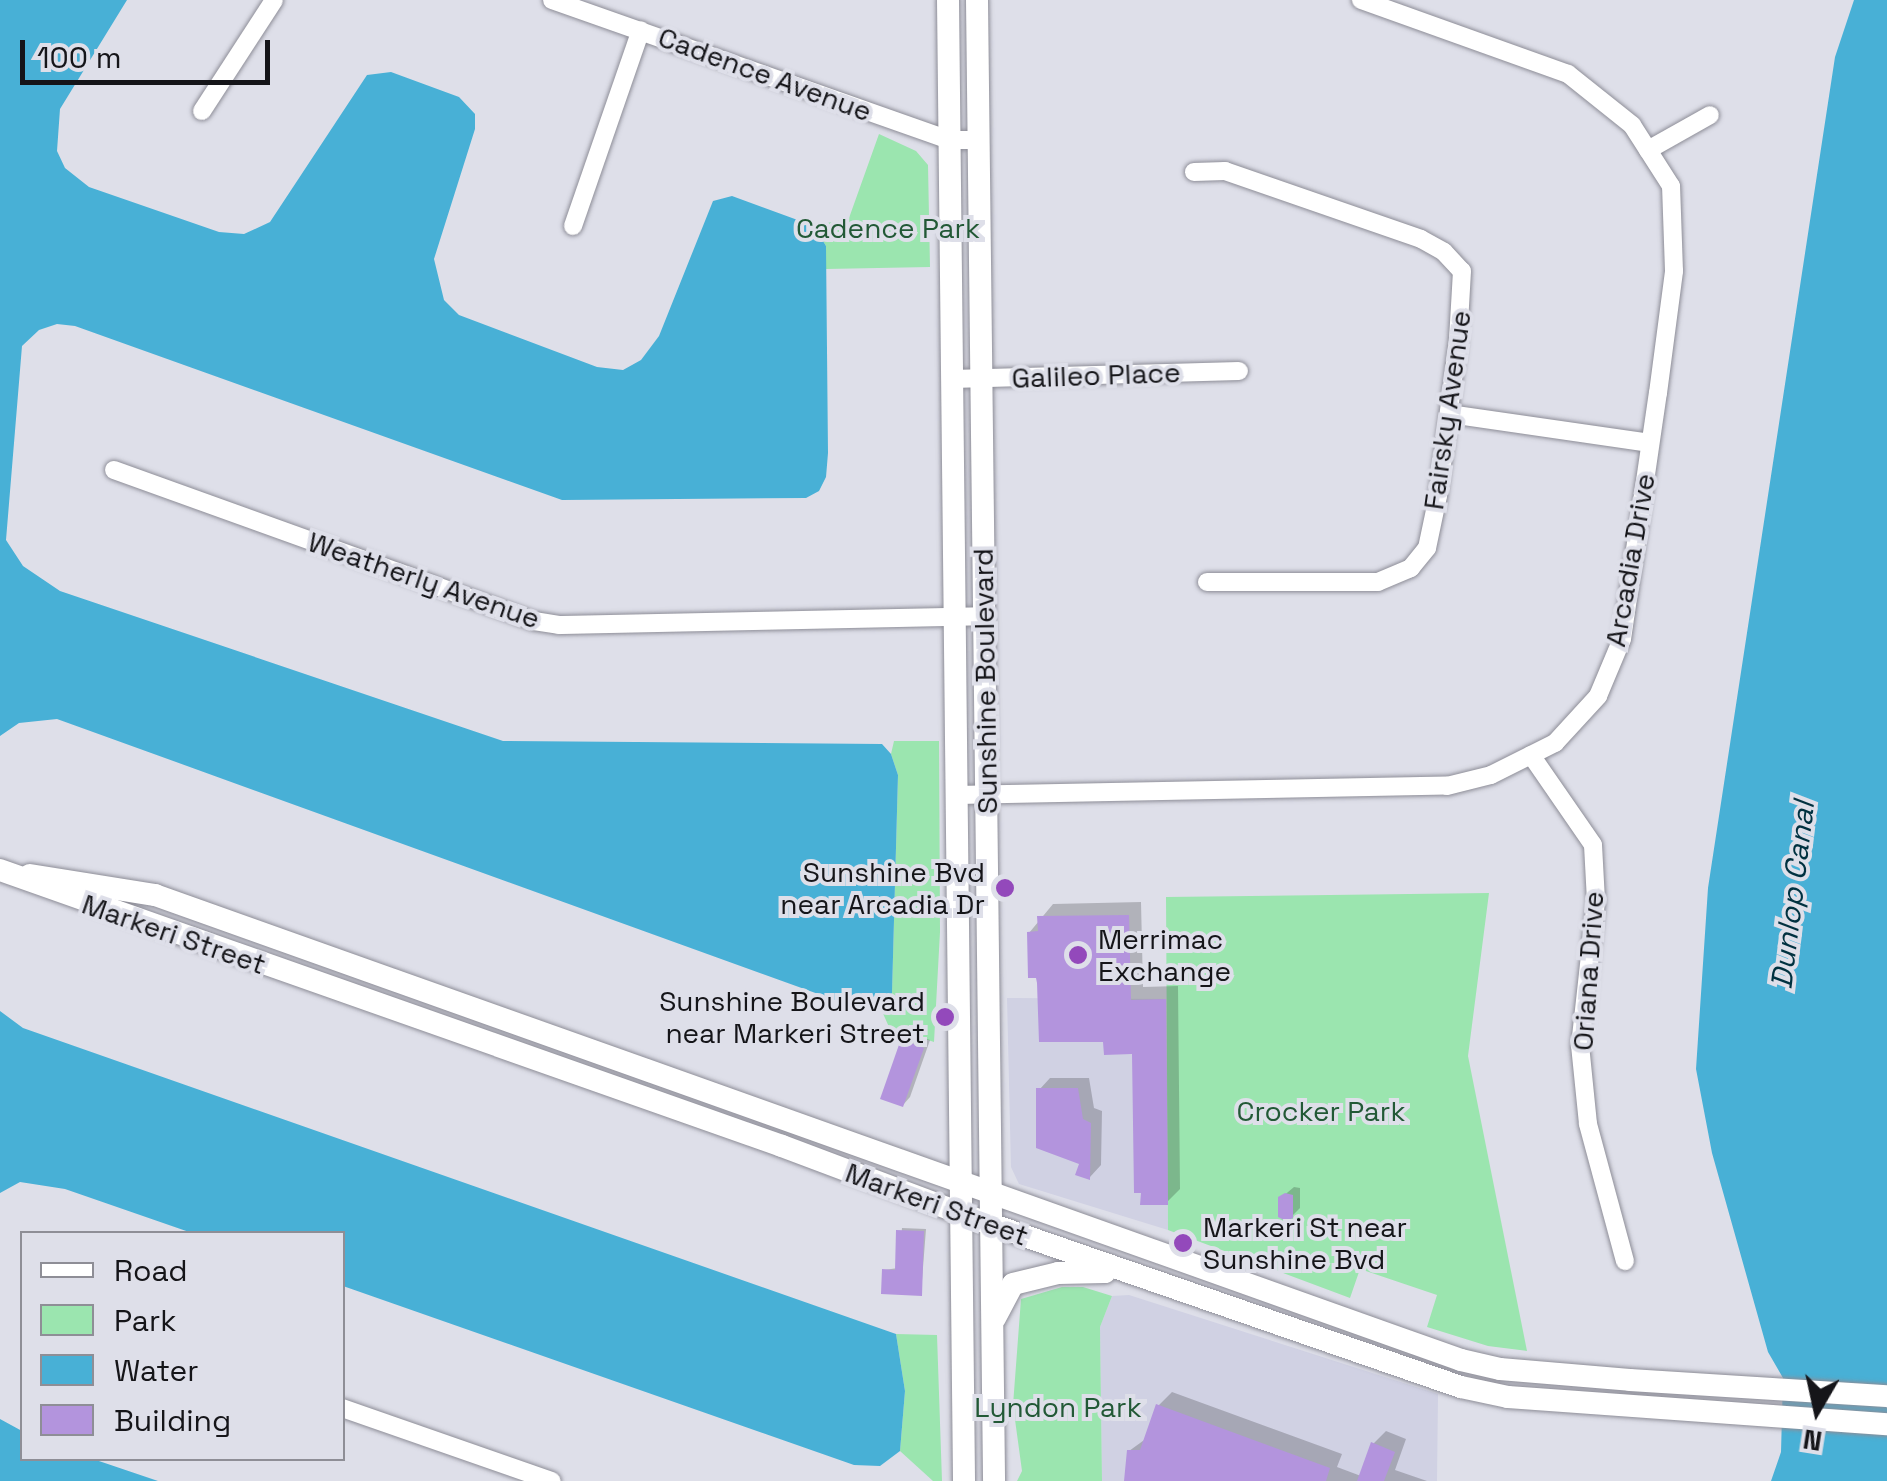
<!DOCTYPE html>
<style>
body{margin:0}
#map{position:relative;width:1887px;height:1481px;overflow:hidden;background:#dedfe9;font-family:"Space Grotesk",sans-serif}
div>[style]{position:absolute}
[style*='--x']{left:calc(var(--x)*1px);top:calc(var(--y)*1px);width:calc(var(--w)*1px);rotate:calc(var(--a)*1deg)}
.built>*{inset:0;background:#d0d1e3}
.green>*{inset:0;background:#9be5af}
.water>*{inset:0;background:#48b0d6}
.shadow>*{inset:0;background:#0003}
.building>*{inset:0;background:#b394dd}
.roads{filter:drop-shadow(0 0 2px #8d8d97) drop-shadow(0 0 2px #8d8d97)}
.minor>*{height:18px;margin:-9px;padding:0 9px;transform-origin:9px;border-radius:9px;background:#fff}
.major>*{height:22px;margin:-11px;padding:0 11px;transform-origin:11px;border-radius:11px;background:#fff}
.dots>*{width:28px;height:28px;translate:-50% -50%;box-sizing:border-box;border:5px solid #dedfe9;border-radius:50%}
span{translate:-50% -50%;white-space:nowrap;text-align:center;line-height:1.15;-webkit-text-stroke:8px #dedfe9;paint-order:stroke}
.street-label{font-size:28px;color:#151519}
.park-label{font-size:28px;color:#225936}
.poi-label{font-size:28px;color:#151519}
.right{translate:-100% -50%;text-align:right}
.left{translate:0 -50%;text-align:left}
.water-label{font-size:30px;color:#003140;font-style:italic}
.legend{position:absolute;left:20px;top:1231px;width:325px;height:230px;box-sizing:border-box;background:#dedfe9;border:2px solid #8e8e96;margin:0;padding:12px 18px;list-style:none;font-size:30px;color:#151519}
.legend li{display:flex;align-items:center;gap:20px;height:50px}
.legend b{width:50px;border:2px solid #8e8e96}
.north{position:absolute;left:1767px;top:1361px;width:100px;height:100px;-webkit-text-stroke:8px #dedfe9;paint-order:stroke;rotate:189deg;font-size:28px;font-weight:700;line-height:40px;text-align:center;color:#151519}
.north::after{content:'';display:block;margin:auto;width:35px;height:45px;background:#151519;clip-path:polygon(50% 0,100% 100%,50% 72%,0 100%)}
.scale{position:absolute;left:20px;top:40px;width:250px;height:45px;box-sizing:border-box;border:5px solid #151519;border-top:0;padding-left:12px;font-size:30px;line-height:35px;white-space:nowrap;color:#151519;-webkit-text-stroke:8px #dedfe9;paint-order:stroke}
</style>
<div id="map">
<div class="built">
<i style="clip-path:polygon(1007px 998px,1166px 999px,1168px 1230px,1019px 1184px,1011px 1167px)"></i>
<i style="clip-path:polygon(1129px 1295px,1438px 1394px,1437px 1481px,1102px 1481px,1100px 1327px,1112px 1296px)"></i>
</div>
<div class="green">
<i style="clip-path:polygon(879px 134px,916px 151px,928px 165px,930px 267px,826px 269px,826px 246px,814px 226px,849px 218px)"></i>
<i style="clip-path:polygon(894px 741px,939px 741px,940px 932px,934px 1042px,889px 1027px,881px 1009px,892px 992px,898px 775px,891px 754px)"></i>
<i style="clip-path:polygon(1489px 893px,1468px 1056px,1527px 1351px,1488px 1346px,1427px 1327px,1437px 1295px,1360px 1269px,1350px 1298px,1168px 1230px,1166px 897px)"></i>
<i style="clip-path:polygon(1062px 1287px,1083px 1287px,1112px 1296px,1100px 1327px,1102px 1481px,1017px 1481px,1022px 1471px,1013px 1405px,1021px 1299px)"></i>
<i style="clip-path:polygon(896px 1334px,937px 1335px,942px 1481px,933px 1481px,900px 1451px,905px 1391px)"></i>
</div>
<div class="water">
<i style="clip-path:polygon(0 0,127px 0,60px 109px,57px 151px,65px 168px,89px 187px,219px 232px,244px 234px,270px 222px,367px 75px,391px 72px,459px 97px,475px 114px,475px 129px,434px 259px,444px 300px,459px 315px,597px 367px,623px 370px,641px 360px,659px 336px,713px 201px,732px 196px,814px 226px,826px 246px,828px 453px,826px 477px,819px 491px,806px 498px,562px 500px,75px 326px,57px 324px,39px 330px,22px 346px,6px 540px,23px 566px,60px 591px,503px 741px,882px 744px,891px 754px,898px 775px,892px 993px,881px 1009px,846px 1004px,57px 719px,19px 723px,0 736px)"></i>
<i style="clip-path:polygon(1854px 0,1887px 0,1887px 1481px,1771px 1481px,1781px 1452px,1783px 1378px,1768px 1352px,1712px 1153px,1696px 1069px,1708px 888px,1835px 57px)"></i>
<i style="clip-path:polygon(0 1011px,23px 1028px,896px 1334px,905px 1391px,900px 1451px,880px 1466px,854px 1465px,343px 1286px,342px 1234px,192px 1233px,65px 1189px,20px 1182px,0 1193px)"></i>
<i style="clip-path:polygon(0 1419px,22px 1431px,22px 1458px,93px 1459px,158px 1481px,0 1481px)"></i>
</div>
<div class="shadow">
<i style="clip-path:polygon(1141px 902px,1143px 987px,1178px 986px,1180px 1189px,1167px 1202px,1144px 1190px,1134px 1052px,1105px 1039px,1040px 983px,1029px 933px,1053px 904px)"></i>
<i style="clip-path:polygon(910px 1033px,930px 1040px,910px 1097px,903px 1105px,903px 1041px)"></i>
<i style="clip-path:polygon(1050px 1078px,1089px 1078px,1094px 1108px,1102px 1111px,1101px 1165px,1090px 1177px,1039px 1090px)"></i>
<i style="clip-path:polygon(1294px 1187px,1300px 1188px,1300px 1208px,1292px 1216px,1281px 1198px)"></i>
<i style="clip-path:polygon(902px 1228px,926px 1229px,921px 1293px,884px 1270px,898px 1268px)"></i>
<i style="clip-path:polygon(1172px 1392px,1342px 1454px,1337px 1467px,1361px 1476px,1373px 1444px,1386px 1431px,1406px 1439px,1395px 1470px,1427px 1481px,1128px 1481px,1129px 1451px,1147px 1438px,1159px 1405px)"></i>
</div>
<div class="building">
<i style="clip-path:polygon(1129px 915px,1131px 1000px,1166px 999px,1168px 1205px,1140px 1205px,1141px 1193px,1134px 1193px,1132px 1054px,1104px 1055px,1103px 1042px,1039px 1042px,1037px 983px,1036px 978px,1028px 978px,1027px 932px,1038px 931px,1037px 916px)"></i>
<i style="clip-path:polygon(901px 1039px,924px 1048px,903px 1107px,880px 1099px)"></i>
<i style="clip-path:polygon(1036px 1088px,1078px 1088px,1083px 1119px,1091px 1123px,1090px 1180px,1075px 1175px,1079px 1164px,1036px 1148px)"></i>
<i style="clip-path:polygon(1285px 1193px,1293px 1195px,1293px 1218px,1286px 1221px,1278px 1217px,1278px 1197px)"></i>
<i style="clip-path:polygon(896px 1230px,924px 1231px,922px 1296px,881px 1294px,882px 1269px,895px 1270px)"></i>
<i style="clip-path:polygon(1156px 1404px,1330px 1468px,1326px 1481px,1124px 1481px,1127px 1450px,1140px 1450px)"></i>
<i style="clip-path:polygon(1371px 1442px,1395px 1452px,1384px 1481px,1357px 1481px)"></i>
</div>
<div class="roads">
<div class="minor">
<i style="--x:552;--y:0;--w:422;--a:19.4"></i>
<i style="--x:950;--y:140;--w:29;--a:0"></i>
<i style="--x:202;--y:111;--w:132;--a:-57"></i>
<i style="--x:1648;--y:150;--w:71;--a:-29.4"></i>
<i style="--x:1194;--y:172;--w:31;--a:-2"></i>
<i style="--x:1225;--y:171;--w:207;--a:19.1"></i>
<i style="--x:1421;--y:239;--w:26;--a:29"></i>
<i style="--x:1444;--y:252;--w:26;--a:47"></i>
<i style="--x:1462;--y:271;--w:70;--a:93.3"></i>
<i style="--x:1458;--y:341;--w:156;--a:97.4"></i>
<i style="--x:1438;--y:496;--w:53;--a:101.9"></i>
<i style="--x:1427;--y:548;--w:26;--a:129"></i>
<i style="--x:1411;--y:568;--w:36;--a:157"></i>
<i style="--x:1378;--y:582;--w:171;--a:180"></i>
<i style="--x:573;--y:226;--w:207;--a:-70.9"></i>
<i style="--x:952;--y:379;--w:287;--a:-1.6"></i>
<i style="--x:1449;--y:414;--w:203;--a:8.2"></i>
<i style="--x:114;--y:470;--w:446;--a:19.8"></i>
<i style="--x:534;--y:621;--w:25;--a:9"></i>
<i style="--x:559;--y:625;--w:426;--a:-1.2"></i>
<i style="--x:1531;--y:755;--w:109;--a:55.4"></i>
<i style="--x:1593;--y:845;--w:56;--a:86.9"></i>
<i style="--x:1596;--y:901;--w:145;--a:96.3"></i>
<i style="--x:1580;--y:1045;--w:79;--a:84.2"></i>
<i style="--x:1588;--y:1124;--w:142;--a:74.9"></i>
<i style="--x:956;--y:795;--w:491;--a:-1.1"></i>
<i style="--x:1447;--y:786;--w:45;--a:-14"></i>
<i style="--x:1491;--y:775;--w:72;--a:-26.6"></i>
<i style="--x:1555;--y:743;--w:64;--a:-47.5"></i>
<i style="--x:1598;--y:696;--w:62;--a:-67.2"></i>
<i style="--x:1622;--y:639;--w:249;--a:-81.7"></i>
<i style="--x:1658;--y:393;--w:123;--a:-82.5"></i>
<i style="--x:1674;--y:271;--w:85;--a:-92"></i>
<i style="--x:1671;--y:186;--w:72;--a:-122.6"></i>
<i style="--x:1632;--y:125;--w:82;--a:-141.4"></i>
<i style="--x:1568;--y:74;--w:220;--a:-160.3"></i>
<i style="--x:342;--y:1408;--w:222;--a:19.2"></i>
</div>
<div class="major">
<i style="--x:948;--y:0;--w:1481;--a:89.38"></i>
<i style="--x:977;--y:0;--w:1481;--a:89.34"></i>
<i style="--x:0;--y:870;--w:829;--a:19.44"></i>
<i style="--x:782;--y:1146;--w:222;--a:20.6"></i>
<i style="--x:990;--y:1224;--w:498;--a:19.1"></i>
<i style="--x:1461;--y:1387;--w:48;--a:12"></i>
<i style="--x:1508;--y:1397;--w:380;--a:4.1"></i>
<i style="--x:30;--y:875;--w:127;--a:9.1"></i>
<i style="--x:155;--y:895;--w:1386;--a:19.6"></i>
<i style="--x:1461;--y:1360;--w:40;--a:13"></i>
<i style="--x:1500;--y:1369;--w:130;--a:4.8"></i>
<i style="--x:1630;--y:1380;--w:257;--a:3.6"></i>
<i style="--x:995;--y:1318;--w:38;--a:-62"></i>
<i style="--x:1013;--y:1284;--w:46;--a:-13.7"></i>
<i style="--x:1058;--y:1273;--w:47;--a:-1.2"></i>
</div>
</div>
<div class="dots">
<i style="left:1005px;top:888px;background:#9349bb"></i>
<i style="left:1078px;top:955px;background:#9349bb"></i>
<i style="left:945px;top:1017px;background:#9349bb"></i>
<i style="left:1183px;top:1243px;background:#9349bb"></i>
</div>
<div class="street-label">
<span style="left:765px;top:74px;rotate:20deg">Cadence Avenue</span>
<span style="left:1096px;top:375px;rotate:-2deg">Galileo Place</span>
<span style="left:1447px;top:410px;rotate:-82deg">Fairsky Avenue</span>
<span style="left:1630px;top:560px;rotate:-80deg">Arcadia Drive</span>
<span style="left:424px;top:580px;rotate:19deg">Weatherly Avenue</span>
<span style="left:985px;top:681px;rotate:-91deg">Sunshine Boulevard</span>
<span style="left:174px;top:934px;rotate:19deg">Markeri Street</span>
<span style="left:1588px;top:971px;rotate:-86deg">Oriana Drive</span>
<span style="left:937px;top:1204px;rotate:20deg">Markeri Street</span>
</div>
<div class="park-label">
<span style="left:888px;top:228px">Cadence Park</span>
<span style="left:1321px;top:1111px">Crocker Park</span>
<span style="left:1058px;top:1407px">Lyndon Park</span>
</div>
<div class="poi-label">
<span class="right" style="left:985px;top:888px">Sunshine Bvd<br>near Arcadia Dr</span>
<span class="left" style="left:1098px;top:955px">Merrimac<br>Exchange</span>
<span class="right" style="left:925px;top:1017px">Sunshine Boulevard<br>near Markeri Street</span>
<span class="left" style="left:1203px;top:1243px">Markeri St near<br>Sunshine Bvd</span>
</div>
<div class="water-label">
<span style="left:1793px;top:895px;rotate:-83deg">Dunlop Canal</span>
</div>
<ul class="legend">
<li><b style="height:12px;background:#fff"></b>Road</li>
<li><b style="height:28px;background:#9be5af"></b>Park</li>
<li><b style="height:28px;background:#48b0d6"></b>Water</li>
<li><b style="height:28px;background:#b394dd"></b>Building</li>
</ul>
<div class="north">N</div>
<div class="scale">100 m</div>
</div>
